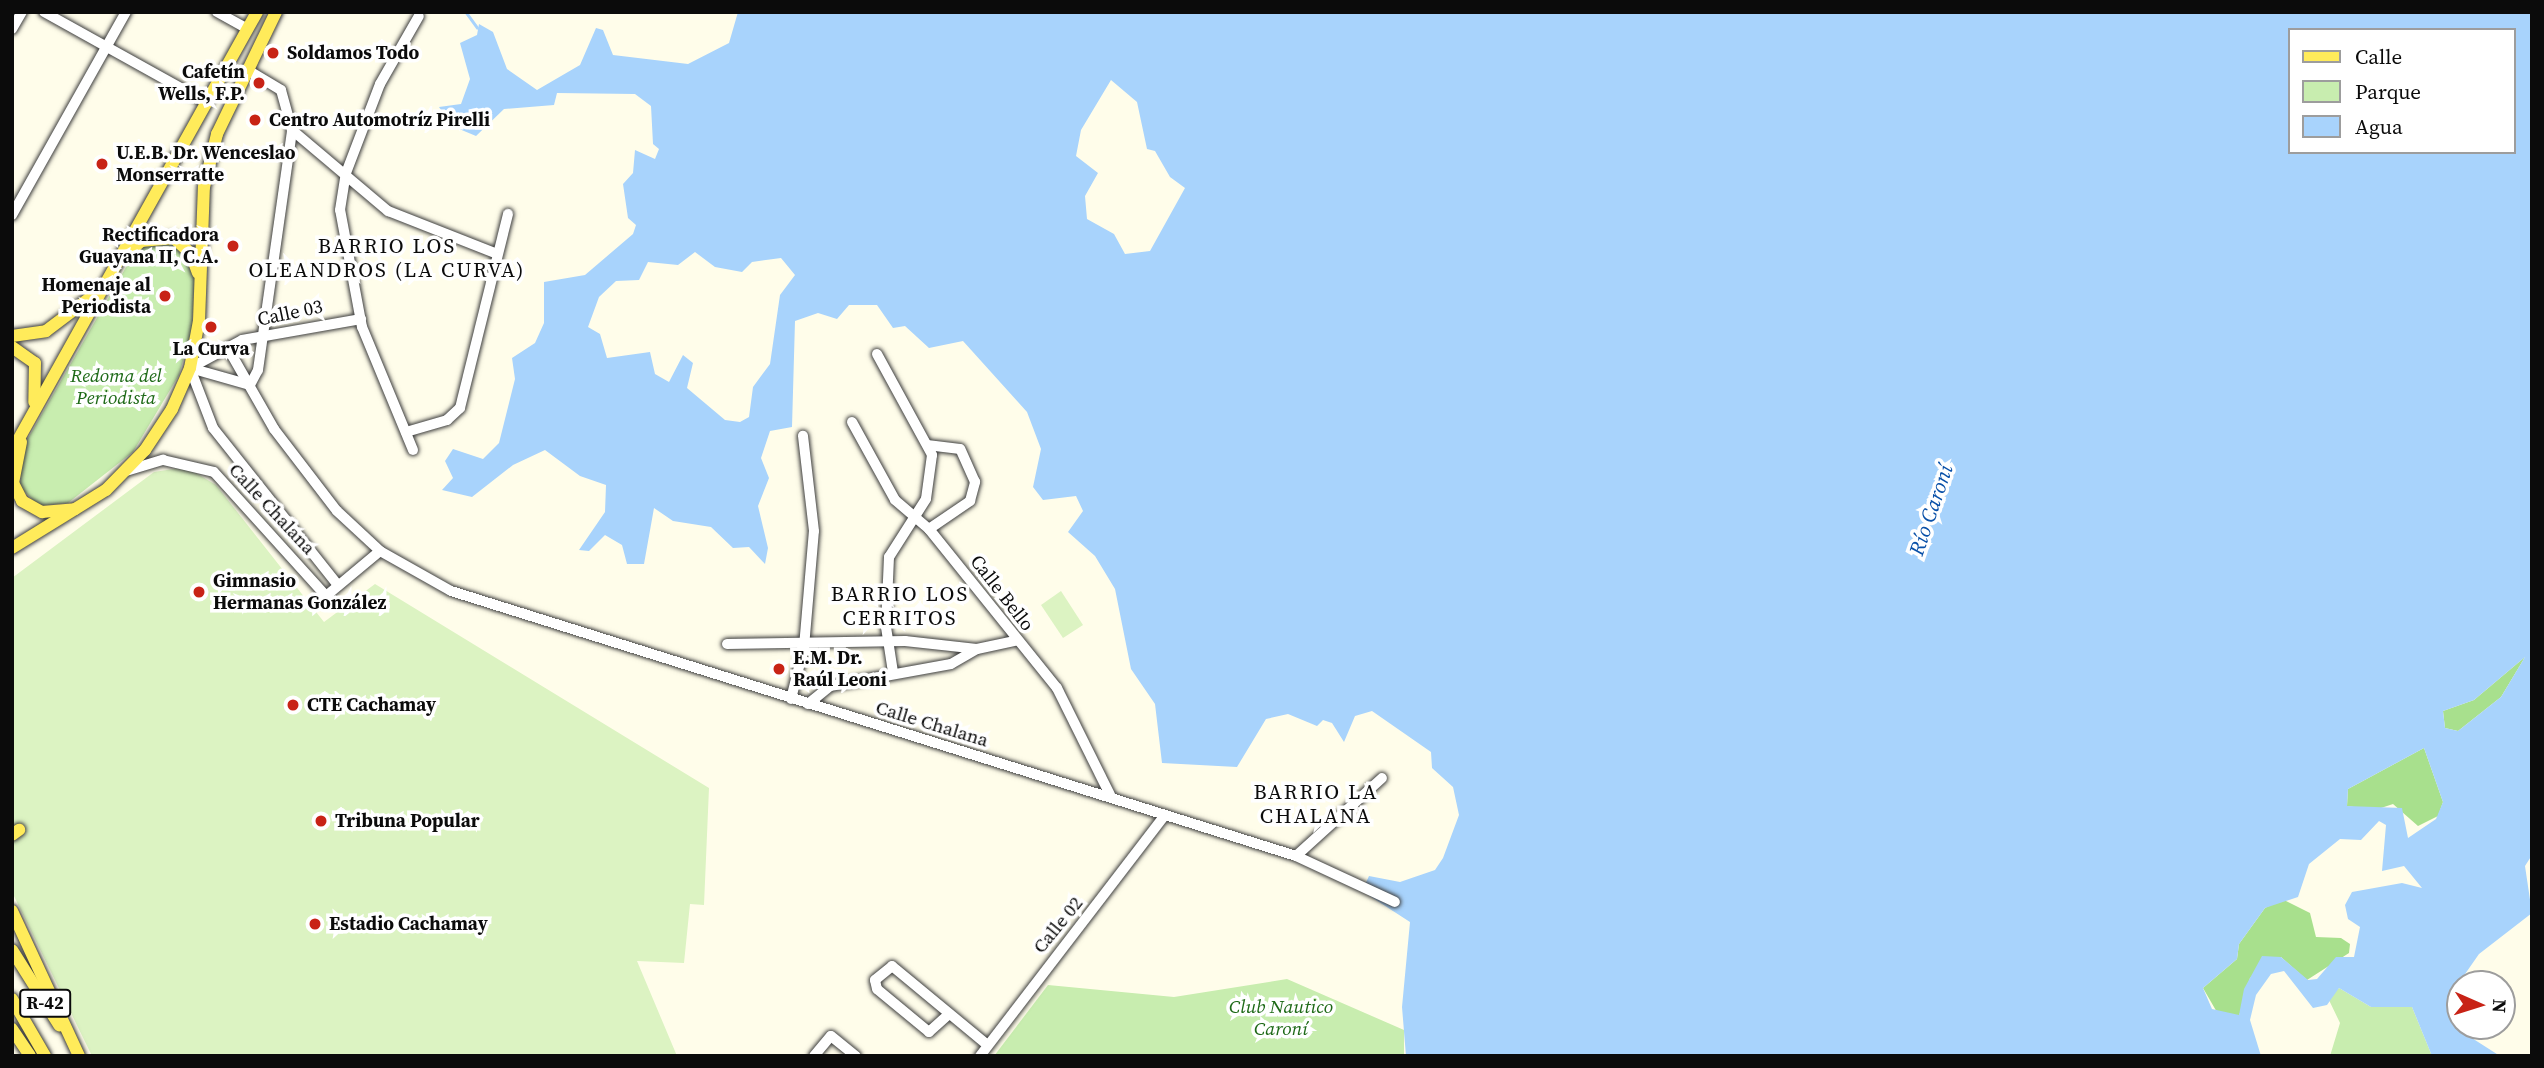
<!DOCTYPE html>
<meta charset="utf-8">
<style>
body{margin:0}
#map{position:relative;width:2544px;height:1068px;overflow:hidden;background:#fffdea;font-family:"Source Serif 4",serif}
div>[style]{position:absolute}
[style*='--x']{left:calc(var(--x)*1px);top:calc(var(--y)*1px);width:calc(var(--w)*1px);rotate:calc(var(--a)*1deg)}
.green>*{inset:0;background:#c8edaf}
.forest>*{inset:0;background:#a8e08d}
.pitch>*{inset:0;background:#dcf3c2}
.water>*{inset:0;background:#a8d3fc}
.stream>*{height:2.5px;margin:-1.25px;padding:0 1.25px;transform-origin:1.25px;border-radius:1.25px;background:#a8d3fc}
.roads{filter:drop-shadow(0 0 2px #3e3e3e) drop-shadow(0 0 2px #3e3e3e)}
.minor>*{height:10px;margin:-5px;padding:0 5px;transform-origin:5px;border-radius:5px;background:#fff}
.major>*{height:12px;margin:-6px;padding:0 6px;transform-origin:6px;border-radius:6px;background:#ffeb5a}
.dots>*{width:19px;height:19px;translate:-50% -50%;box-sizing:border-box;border:4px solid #fff;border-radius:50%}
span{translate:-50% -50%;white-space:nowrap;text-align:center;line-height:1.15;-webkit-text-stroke:7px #fff;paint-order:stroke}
.shield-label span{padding:2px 5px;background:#fff;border:2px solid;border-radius:5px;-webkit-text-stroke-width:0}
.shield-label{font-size:18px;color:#0b0b0b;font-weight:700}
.poi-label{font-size:19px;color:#0b0b0b;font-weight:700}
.left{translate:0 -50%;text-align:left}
.right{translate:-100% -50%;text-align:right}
.street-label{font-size:19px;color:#0b0b0b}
.park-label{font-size:19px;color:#1d6916;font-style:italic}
.neighbourhood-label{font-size:21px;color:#0b0b0b;letter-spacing:2px}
.water-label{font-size:21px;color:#0950a8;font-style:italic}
.frame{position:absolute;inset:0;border:14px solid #0b0b0b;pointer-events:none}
.legend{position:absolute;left:2288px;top:28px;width:228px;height:126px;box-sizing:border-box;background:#fff;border:2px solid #9d9d9d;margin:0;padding:9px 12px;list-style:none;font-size:21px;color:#0b0b0b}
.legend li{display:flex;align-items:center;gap:14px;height:35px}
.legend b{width:35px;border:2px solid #9d9d9d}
.north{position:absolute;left:2446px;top:970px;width:70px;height:70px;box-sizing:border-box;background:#fff;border:2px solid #9d9d9d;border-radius:50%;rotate:93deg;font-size:19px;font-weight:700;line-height:28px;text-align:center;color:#0b0b0b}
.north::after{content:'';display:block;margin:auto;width:24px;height:32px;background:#c82316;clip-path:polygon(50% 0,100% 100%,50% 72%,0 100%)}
</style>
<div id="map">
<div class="green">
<i style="clip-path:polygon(141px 241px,175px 242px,195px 269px,192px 329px,179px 375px,133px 452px,68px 503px,39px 506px,20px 487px,23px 447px)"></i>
<i style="clip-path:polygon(1287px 979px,1404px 1030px,1404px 1056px,994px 1056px,1048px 985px,1174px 997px)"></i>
<i style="clip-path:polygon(2339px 988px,2371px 1007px,2412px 1007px,2432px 1056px,2330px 1056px,2340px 1023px,2328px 998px)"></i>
</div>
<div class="forest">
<i style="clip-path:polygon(2525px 657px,2501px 697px,2458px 731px,2445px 728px,2443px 711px,2474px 700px)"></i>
<i style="clip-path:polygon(2424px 748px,2443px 802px,2438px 816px,2418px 826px,2393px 804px,2375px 810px,2347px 806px,2348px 789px)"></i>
<i style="clip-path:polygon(2282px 899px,2310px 913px,2316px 937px,2341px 938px,2350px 944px,2349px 953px,2307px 980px,2281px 957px,2250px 978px,2239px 1016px,2218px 1014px,2203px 988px,2237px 959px,2239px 944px,2265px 908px)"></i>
</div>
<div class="pitch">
<i style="clip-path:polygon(186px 467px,216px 485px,324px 622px,375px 584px,709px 788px,704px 905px,690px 904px,684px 963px,637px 961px,677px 1056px,92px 1056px,12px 892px,12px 578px,154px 472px)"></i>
<i style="clip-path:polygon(1061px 591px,1083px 625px,1063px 638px,1041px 605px)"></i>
</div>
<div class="water">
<i style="clip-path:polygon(evenodd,738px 12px,2532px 12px,2532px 855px,2525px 866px,2532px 913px,2479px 954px,2456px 987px,2453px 1003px,2464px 1033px,2500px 1056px,2432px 1056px,2412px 1007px,2371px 1007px,2339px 988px,2327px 1005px,2313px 1008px,2284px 971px,2271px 974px,2256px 995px,2250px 1020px,2261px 1056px,1406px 1056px,1402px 1007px,1410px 922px,1362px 891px,1369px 876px,1400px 882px,1435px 870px,1443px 858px,1459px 815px,1453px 787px,1432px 768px,1431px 752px,1372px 711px,1355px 716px,1344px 742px,1332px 723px,1323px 720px,1317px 726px,1288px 714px,1266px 719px,1237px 767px,1162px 763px,1155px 704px,1131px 669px,1115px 589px,1095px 556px,1068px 532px,1083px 511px,1076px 496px,1043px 500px,1033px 487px,1041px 449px,1027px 412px,963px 341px,929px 348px,905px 326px,893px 328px,877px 305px,849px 305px,837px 319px,818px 313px,795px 321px,792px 427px,770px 431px,761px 458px,769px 478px,758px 506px,768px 548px,765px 564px,749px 547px,733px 548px,711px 527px,673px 521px,654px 508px,644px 564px,627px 564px,622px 545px,605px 535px,589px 551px,579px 550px,605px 512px,606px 485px,580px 476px,545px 450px,513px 465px,472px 497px,442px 490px,453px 478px,445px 461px,453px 449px,483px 459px,499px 443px,515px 379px,512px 358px,535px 343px,544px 323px,544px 282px,585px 275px,633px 234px,636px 225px,628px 218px,623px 184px,633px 173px,635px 150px,655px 159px,659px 149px,653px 144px,651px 106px,635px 94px,557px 93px,554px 105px,504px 109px,476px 136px,452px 126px,439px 107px,461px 104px,470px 79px,460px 43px,477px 35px,479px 24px,493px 32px,507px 69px,537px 90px,580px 65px,596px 28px,603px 30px,613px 55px,688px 64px,729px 43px,738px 12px,2290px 30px,2514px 30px,2514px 152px,2290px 152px,2290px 30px,738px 12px,1111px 80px,1137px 102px,1147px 149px,1155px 151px,1170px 177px,1185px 188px,1150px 251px,1125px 254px,1114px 234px,1087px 219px,1085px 196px,1098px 173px,1076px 156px,1081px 130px,1111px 80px,738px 12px,695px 252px,715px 267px,742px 272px,752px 262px,781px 258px,795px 275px,780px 295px,770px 364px,753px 387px,749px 417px,740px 422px,725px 420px,687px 388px,693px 363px,683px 355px,669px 382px,655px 374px,650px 352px,607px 358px,600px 334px,588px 327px,599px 297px,616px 281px,639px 280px,648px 262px,678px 265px,695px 252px,738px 12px,2525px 657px,2501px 697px,2458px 731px,2445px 728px,2443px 711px,2474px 700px,2525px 657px,738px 12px,2424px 748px,2443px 802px,2436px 819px,2408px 838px,2402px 808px,2347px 806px,2348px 789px,2424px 748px,738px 12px,2379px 821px,2386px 825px,2382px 871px,2404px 866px,2422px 888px,2402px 883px,2352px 892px,2345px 905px,2348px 919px,2360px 927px,2354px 957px,2336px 957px,2317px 979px,2308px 980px,2281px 957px,2262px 956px,2244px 989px,2239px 1015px,2212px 1009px,2203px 988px,2237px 959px,2239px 944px,2265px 908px,2298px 897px,2309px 864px,2340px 839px,2361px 840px,2379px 821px)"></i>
</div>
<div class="stream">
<i style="--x:466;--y:12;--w:19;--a:54"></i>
</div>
<div class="roads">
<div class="minor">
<i style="--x:44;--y:12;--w:185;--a:29.1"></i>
<i style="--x:217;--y:12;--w:35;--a:29"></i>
<i style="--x:12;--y:29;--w:20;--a:-60"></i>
<i style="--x:246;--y:69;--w:41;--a:31"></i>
<i style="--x:281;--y:90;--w:41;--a:74.6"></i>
<i style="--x:292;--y:130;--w:126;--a:40.2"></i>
<i style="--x:388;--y:211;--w:117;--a:21.5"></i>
<i style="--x:12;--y:215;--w:233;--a:-60.7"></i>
<i style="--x:229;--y:350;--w:91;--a:60.3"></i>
<i style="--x:274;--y:429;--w:103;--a:52.5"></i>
<i style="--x:337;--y:511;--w:59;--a:42.9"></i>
<i style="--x:380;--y:551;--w:81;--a:29.4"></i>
<i style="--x:451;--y:591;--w:886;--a:17.41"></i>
<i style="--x:1296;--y:856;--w:109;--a:24.9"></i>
<i style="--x:877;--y:354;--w:115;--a:61.4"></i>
<i style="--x:932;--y:455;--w:44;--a:97.8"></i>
<i style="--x:926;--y:499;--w:69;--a:122.5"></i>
<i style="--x:889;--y:557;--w:70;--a:92.5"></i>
<i style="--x:886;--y:627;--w:46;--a:81.2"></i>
<i style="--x:190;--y:368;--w:62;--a:15.8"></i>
<i style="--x:250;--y:385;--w:17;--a:-62"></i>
<i style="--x:258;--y:370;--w:242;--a:-81.9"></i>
<i style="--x:190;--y:368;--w:64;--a:69"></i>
<i style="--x:213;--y:428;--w:201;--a:51.5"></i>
<i style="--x:190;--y:368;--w:59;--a:-28.3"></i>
<i style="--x:242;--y:340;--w:121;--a:-10"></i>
<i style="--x:852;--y:422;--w:89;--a:61.1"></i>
<i style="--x:895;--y:500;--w:45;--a:40.5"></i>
<i style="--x:929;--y:529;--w:204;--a:51.2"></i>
<i style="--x:1057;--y:688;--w:122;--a:63.6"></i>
<i style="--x:406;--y:432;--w:43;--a:-16.3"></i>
<i style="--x:447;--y:420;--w:18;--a:-43"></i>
<i style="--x:460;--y:408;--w:200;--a:-76.1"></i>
<i style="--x:413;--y:450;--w:133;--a:-112.5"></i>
<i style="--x:362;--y:327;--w:119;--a:-100.6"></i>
<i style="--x:340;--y:210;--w:37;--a:-81"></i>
<i style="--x:346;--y:173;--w:95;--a:-69.1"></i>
<i style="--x:380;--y:84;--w:78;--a:-60.2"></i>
<i style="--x:126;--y:471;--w:39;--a:-17"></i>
<i style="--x:163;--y:460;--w:52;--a:13.2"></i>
<i style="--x:214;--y:472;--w:167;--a:47.9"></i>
<i style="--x:326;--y:596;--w:70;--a:-39.8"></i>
<i style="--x:929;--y:529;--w:50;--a:-34.3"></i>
<i style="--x:970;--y:501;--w:20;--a:-75"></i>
<i style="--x:975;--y:482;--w:36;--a:-114"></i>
<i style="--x:960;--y:449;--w:31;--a:-173"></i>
<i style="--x:727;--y:644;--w:178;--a:-1"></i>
<i style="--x:905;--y:641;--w:72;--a:6.3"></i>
<i style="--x:977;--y:649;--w:40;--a:-12"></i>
<i style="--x:791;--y:699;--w:54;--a:-76"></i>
<i style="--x:804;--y:647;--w:116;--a:-85.1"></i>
<i style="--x:814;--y:531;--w:96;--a:-96.6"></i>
<i style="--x:808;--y:704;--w:28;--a:-39"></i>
<i style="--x:830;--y:686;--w:123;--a:-10.3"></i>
<i style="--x:951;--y:664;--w:30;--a:-30"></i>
<i style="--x:1296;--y:856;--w:116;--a:-42.2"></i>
<i style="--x:949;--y:1014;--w:27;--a:138"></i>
<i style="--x:929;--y:1032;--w:67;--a:-140.4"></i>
<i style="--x:877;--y:989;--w:9;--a:-103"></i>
<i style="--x:875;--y:980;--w:22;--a:-39"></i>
<i style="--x:892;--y:966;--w:121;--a:39.6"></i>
<i style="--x:814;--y:1056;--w:26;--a:-50"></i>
<i style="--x:831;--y:1036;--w:32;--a:39"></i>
<i style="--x:980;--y:1056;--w:302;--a:-52.5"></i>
</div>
<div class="major">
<i style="--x:124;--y:256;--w:23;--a:-41"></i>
<i style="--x:141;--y:241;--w:33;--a:-5"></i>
<i style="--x:174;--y:238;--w:23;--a:43"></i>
<i style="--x:191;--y:254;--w:20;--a:70"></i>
<i style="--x:12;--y:336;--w:34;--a:-8"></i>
<i style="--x:46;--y:331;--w:56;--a:-37.1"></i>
<i style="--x:12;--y:347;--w:28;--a:35"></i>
<i style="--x:35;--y:363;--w:39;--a:91"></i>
<i style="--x:21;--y:442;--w:42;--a:101"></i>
<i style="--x:13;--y:483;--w:20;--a:63"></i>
<i style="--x:22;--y:501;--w:23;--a:29"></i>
<i style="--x:42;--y:512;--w:33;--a:-5"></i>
<i style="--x:12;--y:451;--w:503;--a:-60.83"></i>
<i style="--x:12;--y:548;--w:110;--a:-31.7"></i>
<i style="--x:106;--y:490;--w:56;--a:-45.7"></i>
<i style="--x:145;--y:450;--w:49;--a:-56.6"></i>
<i style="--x:172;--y:409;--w:45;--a:-66.3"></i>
<i style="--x:190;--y:368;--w:48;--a:-79.2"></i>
<i style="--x:199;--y:321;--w:134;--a:-87.9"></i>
<i style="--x:204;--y:187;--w:55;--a:-76.2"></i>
<i style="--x:217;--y:134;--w:136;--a:-64.2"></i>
<i style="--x:12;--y:835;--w:9;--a:-36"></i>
<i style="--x:12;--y:911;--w:160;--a:65.2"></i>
<i style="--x:12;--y:950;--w:89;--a:57.9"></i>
<i style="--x:12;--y:999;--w:66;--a:59.9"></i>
<i style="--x:12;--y:1029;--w:32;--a:56"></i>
</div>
</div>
<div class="dots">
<i style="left:273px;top:53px;background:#c82316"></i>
<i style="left:259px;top:83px;background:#c82316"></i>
<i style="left:255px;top:120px;background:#c82316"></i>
<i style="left:102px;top:164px;background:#c82316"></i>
<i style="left:233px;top:246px;background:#c82316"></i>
<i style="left:165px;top:296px;background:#c82316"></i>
<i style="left:211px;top:327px;background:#c82316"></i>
<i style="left:199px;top:592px;background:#c82316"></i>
<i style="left:779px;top:669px;background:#c82316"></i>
<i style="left:293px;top:705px;background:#c82316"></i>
<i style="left:321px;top:821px;background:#c82316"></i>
<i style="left:315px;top:924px;background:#c82316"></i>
</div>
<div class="shield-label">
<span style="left:45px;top:1003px">R-42</span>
</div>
<div class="poi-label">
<span class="left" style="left:287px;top:53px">Soldamos Todo</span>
<span class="right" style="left:245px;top:83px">Cafetín<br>Wells, F.P.</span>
<span class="left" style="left:269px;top:120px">Centro Automotríz Pirelli</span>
<span class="left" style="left:116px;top:164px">U.E.B. Dr. Wenceslao<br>Monserratte</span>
<span class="right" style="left:219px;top:246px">Rectificadora<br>Guayana II, C.A.</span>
<span class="right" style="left:151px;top:296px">Homenaje al<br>Periodista</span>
<span style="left:211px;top:349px">La Curva</span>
<span class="left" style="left:213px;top:592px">Gimnasio<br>Hermanas González</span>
<span class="left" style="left:793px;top:669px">E.M. Dr.<br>Raúl Leoni</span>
<span class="left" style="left:307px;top:705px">CTE Cachamay</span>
<span class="left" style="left:335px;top:821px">Tribuna Popular</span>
<span class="left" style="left:329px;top:924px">Estadio Cachamay</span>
</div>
<div class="street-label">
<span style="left:290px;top:313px;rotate:-12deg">Calle 03</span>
<span style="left:272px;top:509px;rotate:47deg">Calle Chalana</span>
<span style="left:1002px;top:593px;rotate:52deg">Calle Bello</span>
<span style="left:932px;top:724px;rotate:17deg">Calle Chalana</span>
<span style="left:1058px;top:925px;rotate:-51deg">Calle 02</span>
</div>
<div class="park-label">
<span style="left:116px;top:387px">Redoma del<br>Periodista</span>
<span style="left:1281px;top:1018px">Club Nautico<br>Caroní</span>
</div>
<div class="neighbourhood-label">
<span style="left:387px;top:258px">BARRIO LOS<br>OLEANDROS (LA CURVA)</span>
<span style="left:900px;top:606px">BARRIO LOS<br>CERRITOS</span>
<span style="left:1316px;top:804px">BARRIO LA<br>CHALANA</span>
</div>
<div class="water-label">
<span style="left:1931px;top:510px;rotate:-71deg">Río Caroní</span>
</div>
<div class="frame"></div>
<ul class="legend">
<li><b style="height:9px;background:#ffeb5a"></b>Calle</li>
<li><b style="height:19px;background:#c8edaf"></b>Parque</li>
<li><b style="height:19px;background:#a8d3fc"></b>Agua</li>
</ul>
<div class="north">N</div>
</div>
